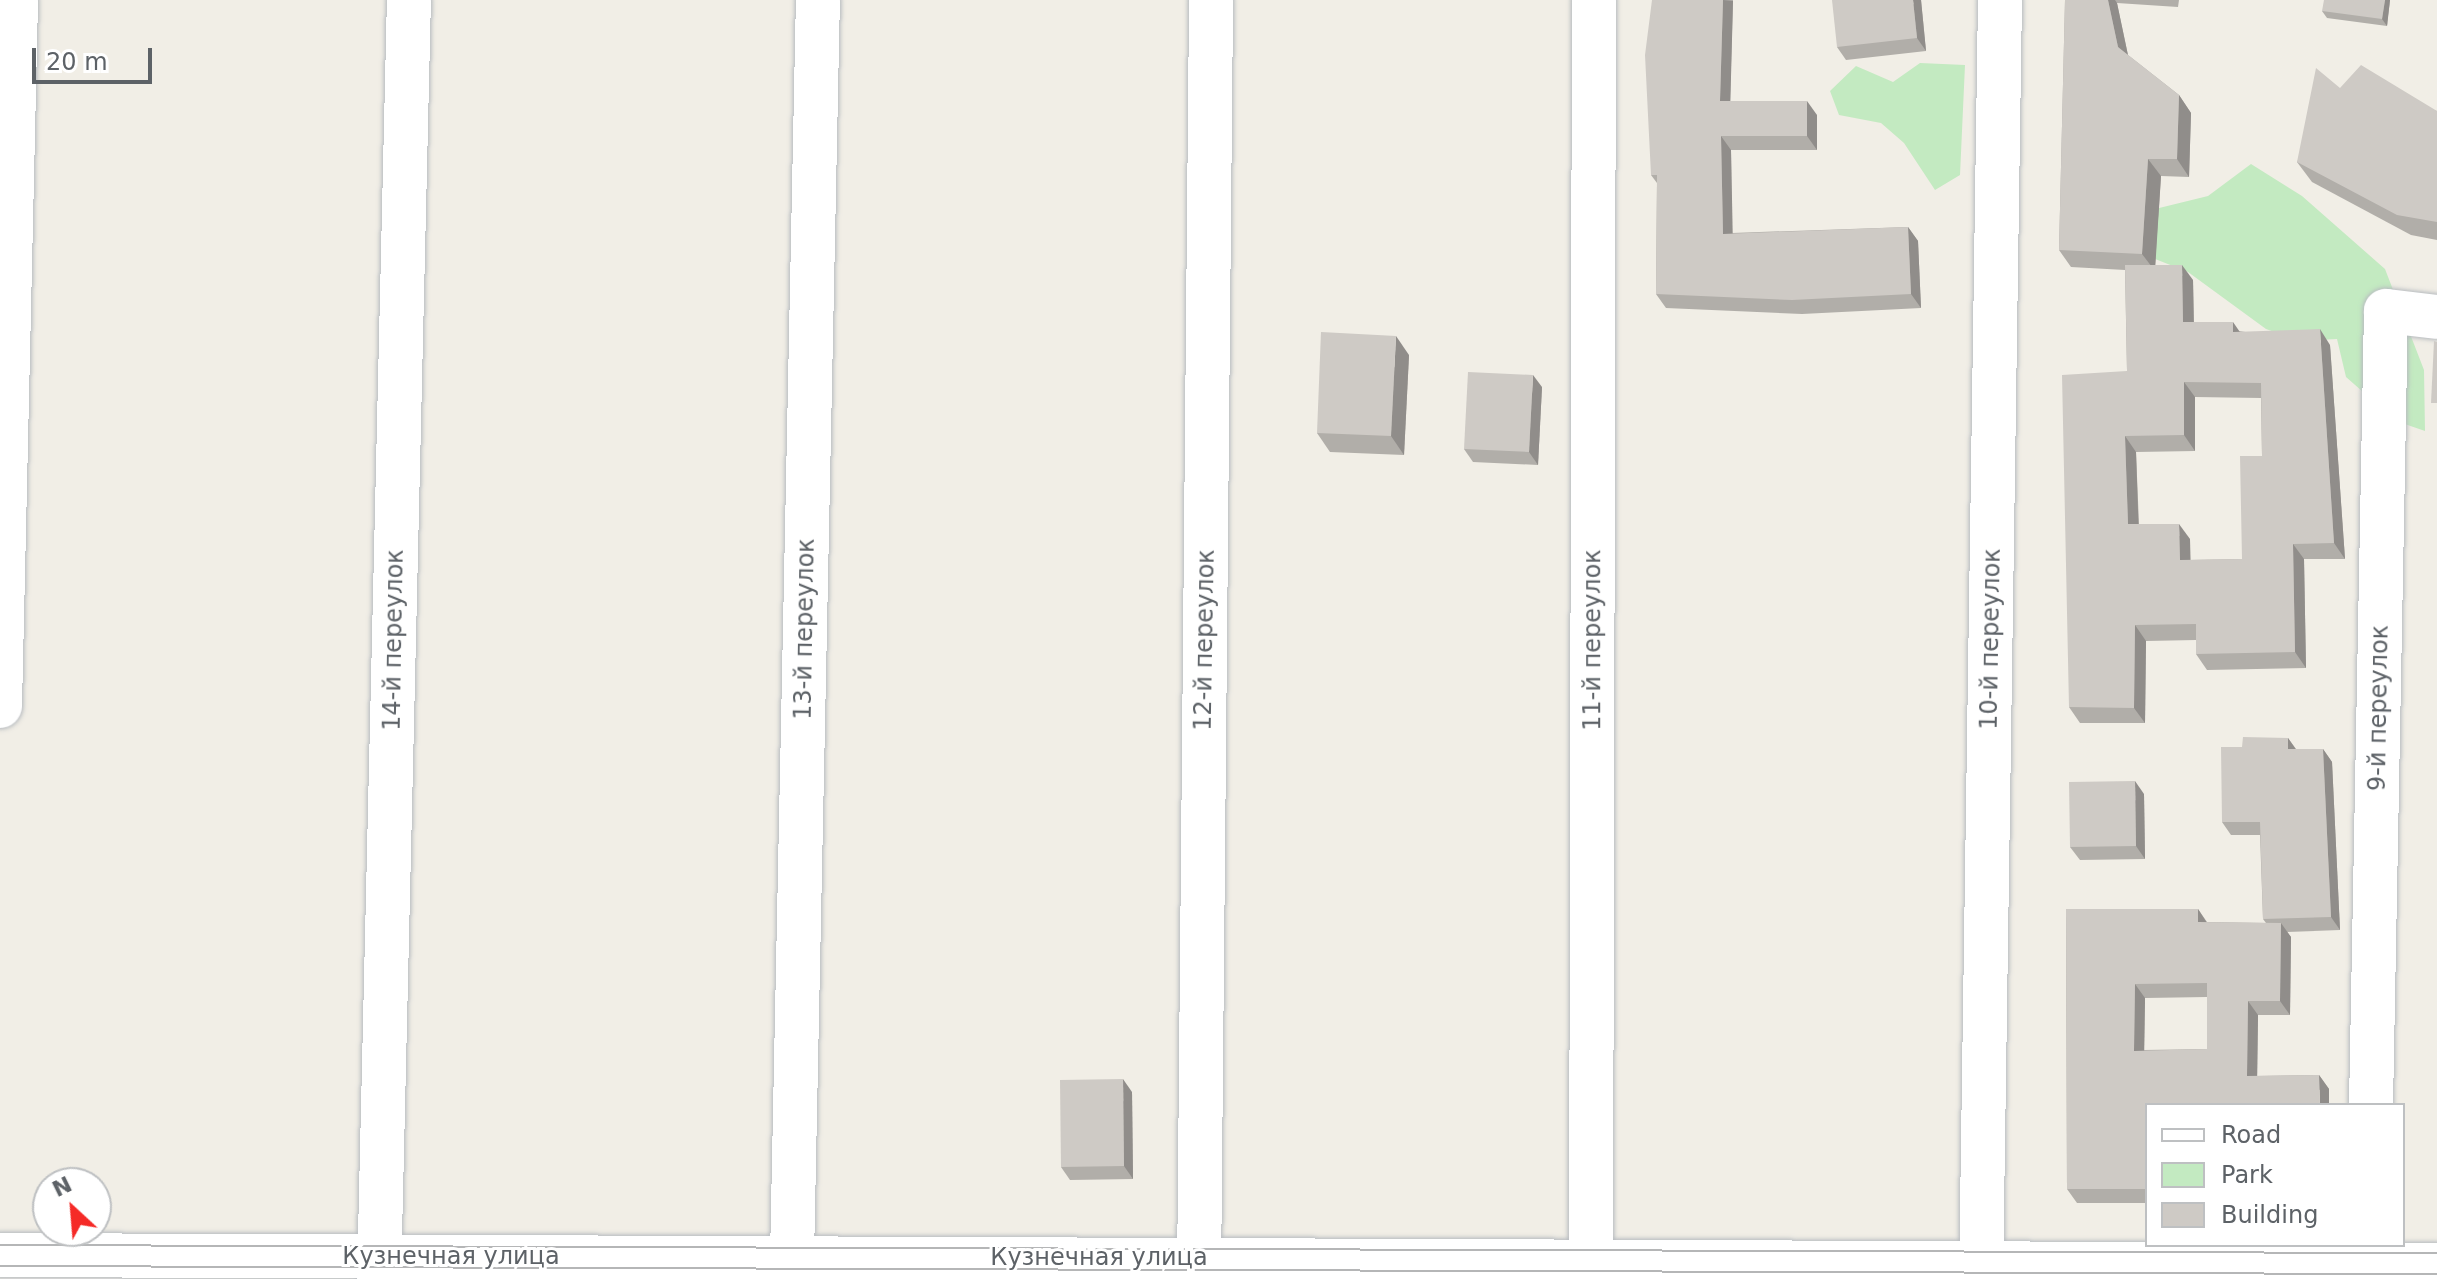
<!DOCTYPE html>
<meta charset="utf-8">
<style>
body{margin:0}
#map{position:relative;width:2437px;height:1279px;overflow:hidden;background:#f1eee6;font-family:"DejaVu Sans",sans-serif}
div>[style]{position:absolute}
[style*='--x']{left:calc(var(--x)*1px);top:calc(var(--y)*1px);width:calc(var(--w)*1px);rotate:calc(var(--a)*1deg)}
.green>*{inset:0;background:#c3eac1}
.roads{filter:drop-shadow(0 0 2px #b8bcc0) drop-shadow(0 0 2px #b8bcc0)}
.street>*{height:44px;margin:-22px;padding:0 22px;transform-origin:22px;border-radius:22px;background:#fff}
.secondary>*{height:44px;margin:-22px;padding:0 22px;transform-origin:22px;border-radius:22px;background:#fff}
.tram>*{height:2px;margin:-1px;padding:0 1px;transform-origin:1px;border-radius:1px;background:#b5b6b7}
.wall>*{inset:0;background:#b1aea9}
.shaded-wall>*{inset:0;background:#908d8a}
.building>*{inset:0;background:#cecac5}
span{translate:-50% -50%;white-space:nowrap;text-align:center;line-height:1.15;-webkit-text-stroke:6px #fff;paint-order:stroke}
.street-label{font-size:24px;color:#5d6267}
.legend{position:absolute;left:2145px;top:1103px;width:260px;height:144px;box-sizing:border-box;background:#fff;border:2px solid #bec0c2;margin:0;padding:10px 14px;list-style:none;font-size:24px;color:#5d6267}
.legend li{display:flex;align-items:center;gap:16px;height:40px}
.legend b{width:40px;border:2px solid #bec0c2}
.north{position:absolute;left:32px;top:1167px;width:80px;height:80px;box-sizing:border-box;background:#fff;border:2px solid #bec0c2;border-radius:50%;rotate:334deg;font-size:22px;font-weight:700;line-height:32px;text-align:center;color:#5d6267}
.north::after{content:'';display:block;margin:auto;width:28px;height:36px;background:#f52a27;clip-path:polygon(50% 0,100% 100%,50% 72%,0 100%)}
.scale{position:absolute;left:32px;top:48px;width:120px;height:36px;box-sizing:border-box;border:4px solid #5d6267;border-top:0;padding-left:10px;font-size:24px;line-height:28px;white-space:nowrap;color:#5d6267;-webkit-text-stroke:6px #fff;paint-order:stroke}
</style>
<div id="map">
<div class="green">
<i style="clip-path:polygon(1920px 63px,1965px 65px,1960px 175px,1935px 190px,1904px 143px,1881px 123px,1839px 115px,1830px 91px,1856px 66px,1893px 82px)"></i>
<i style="clip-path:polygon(2251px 164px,2302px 196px,2385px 269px,2424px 370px,2425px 431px,2396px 421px,2346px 377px,2337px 339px,2300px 341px,2266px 329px,2188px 272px,2140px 253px,2151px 210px,2208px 196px)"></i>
</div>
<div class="roads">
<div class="street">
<i style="--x:0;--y:706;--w:706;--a:-88.7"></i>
<i style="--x:2371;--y:1105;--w:794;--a:-88.92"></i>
<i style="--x:2386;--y:311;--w:51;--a:6.7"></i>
<i style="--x:0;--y:1255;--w:2437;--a:0.24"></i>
<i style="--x:792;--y:1258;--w:1258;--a:-88.82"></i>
<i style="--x:379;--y:1279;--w:1279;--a:-88.66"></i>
<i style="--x:1199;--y:1279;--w:1279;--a:-89.46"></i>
<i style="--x:1591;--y:1279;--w:1279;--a:-89.87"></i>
</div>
<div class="secondary">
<i style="--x:1981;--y:1279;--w:1279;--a:-89.15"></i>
</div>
</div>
<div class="tram">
<i style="--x:0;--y:1245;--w:2437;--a:0.19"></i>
<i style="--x:0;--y:1266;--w:2437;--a:0.19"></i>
</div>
<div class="wall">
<i style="clip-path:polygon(1652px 0,1733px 0,1730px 101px,1817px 115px,1817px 150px,1731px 150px,1732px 233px,1908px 227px,1918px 241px,1921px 308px,1802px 314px,1666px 308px,1656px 294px,1657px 183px,1651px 175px)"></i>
<i style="clip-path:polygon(1921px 0,1926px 51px,1846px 60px,1837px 47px)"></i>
<i style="clip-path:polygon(evenodd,2065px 0,2179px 0,2178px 7px,2117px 3px,2128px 55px,2179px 95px,2191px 113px,2189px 177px,2161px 176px,2155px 265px,2193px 280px,2194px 322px,2239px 331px,2330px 345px,2345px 559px,2304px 559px,2306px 668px,2207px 670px,2196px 654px,2196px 640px,2146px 641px,2145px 723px,2080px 723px,2069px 707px,2127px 371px,2125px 270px,2071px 267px,2059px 250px,2065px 0,2195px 397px,2261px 398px,2262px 456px,2242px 559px,2190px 560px,2190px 539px,2139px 524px,2136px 452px,2195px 451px,2195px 397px)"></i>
<i style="clip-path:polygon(2390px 0,2387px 26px,2327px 18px,2322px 11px)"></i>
<i style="clip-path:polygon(2340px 88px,2437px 111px,2437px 240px,2411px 235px,2312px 182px,2297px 162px)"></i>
<i style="clip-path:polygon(1409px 355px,1404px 455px,1330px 452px,1317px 433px)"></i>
<i style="clip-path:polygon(1542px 387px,1538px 465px,1473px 462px,1464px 449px)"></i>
<i style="clip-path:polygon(evenodd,2288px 738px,2296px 749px,2323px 749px,2332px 762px,2340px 930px,2287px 932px,2291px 937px,2290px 1015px,2258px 1015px,2257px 1076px,2319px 1075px,2329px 1089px,2147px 1105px,2147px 1203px,2077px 1203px,2067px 1189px,2066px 909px,2198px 909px,2207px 922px,2266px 923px,2263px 919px,2260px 835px,2231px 835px,2222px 822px,2242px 747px,2288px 738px,2207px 997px,2207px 1049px,2144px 1050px,2145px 998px,2207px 997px)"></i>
<i style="clip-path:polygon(2144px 794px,2145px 859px,2080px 860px,2070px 847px)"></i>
<i style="clip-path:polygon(1132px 1092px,1133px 1179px,1070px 1180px,1061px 1167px)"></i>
</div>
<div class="shaded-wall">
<i style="clip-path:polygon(1723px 0,1733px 1px,1730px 115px,1720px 101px)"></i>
<i style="clip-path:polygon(1913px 0,1921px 0,1926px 51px,1917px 38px)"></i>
<i style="clip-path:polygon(2108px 0,2115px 0,2117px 3px,2130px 65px,2118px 47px)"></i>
<i style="clip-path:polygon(2385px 0,2390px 0,2387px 26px,2382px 19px)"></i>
<i style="clip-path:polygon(2179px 95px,2191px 113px,2189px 177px,2177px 159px)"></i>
<i style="clip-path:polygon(1807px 101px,1817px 115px,1817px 150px,1807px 136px)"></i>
<i style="clip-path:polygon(1721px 136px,1731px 150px,1733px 248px,1723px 234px)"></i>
<i style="clip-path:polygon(2148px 159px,2161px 176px,2155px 271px,2142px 254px)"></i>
<i style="clip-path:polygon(1908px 227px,1918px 241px,1921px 308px,1911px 294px)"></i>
<i style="clip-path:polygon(2182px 265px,2193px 280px,2194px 338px,2183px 322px)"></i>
<i style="clip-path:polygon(2233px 322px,2244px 338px,2233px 332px)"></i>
<i style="clip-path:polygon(2320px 329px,2330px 345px,2345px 559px,2334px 543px)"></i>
<i style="clip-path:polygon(1396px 336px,1409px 355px,1404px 455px,1391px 436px)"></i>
<i style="clip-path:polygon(1533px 375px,1542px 387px,1538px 465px,1529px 452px)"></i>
<i style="clip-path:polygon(2184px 382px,2195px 397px,2195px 451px,2184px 435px)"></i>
<i style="clip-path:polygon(2125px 436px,2136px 452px,2139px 540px,2128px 524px)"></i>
<i style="clip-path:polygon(2179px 524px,2190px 539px,2191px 576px,2180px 560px)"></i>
<i style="clip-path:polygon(2293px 544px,2304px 559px,2306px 668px,2295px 652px)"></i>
<i style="clip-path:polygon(2135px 625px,2146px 641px,2145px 723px,2134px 708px)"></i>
<i style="clip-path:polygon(2288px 738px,2297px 751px,2288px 749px)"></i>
<i style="clip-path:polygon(2323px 749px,2332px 762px,2340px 930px,2331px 917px)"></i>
<i style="clip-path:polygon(2135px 781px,2144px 794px,2145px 859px,2136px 846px)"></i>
<i style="clip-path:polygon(2198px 909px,2207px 923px,2198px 922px)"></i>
<i style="clip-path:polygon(2281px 923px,2291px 937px,2290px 1015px,2280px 1001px)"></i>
<i style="clip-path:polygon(2135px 984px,2145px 998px,2144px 1065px,2134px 1051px)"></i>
<i style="clip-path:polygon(2248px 1001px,2258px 1015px,2257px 1090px,2247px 1076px)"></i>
<i style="clip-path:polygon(2319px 1075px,2329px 1089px,2329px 1105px,2320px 1105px)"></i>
<i style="clip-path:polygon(1123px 1079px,1132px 1092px,1133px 1179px,1124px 1166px)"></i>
</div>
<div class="building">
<i style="clip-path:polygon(1652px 0,1723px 0,1720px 101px,1807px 101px,1807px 136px,1721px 136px,1723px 234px,1908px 227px,1911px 294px,1792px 300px,1656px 294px,1657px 175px,1651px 175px,1645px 55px)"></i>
<i style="clip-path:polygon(1832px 0,1913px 0,1917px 38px,1837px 47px)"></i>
<i style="clip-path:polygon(2065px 0,2108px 0,2118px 47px,2179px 95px,2177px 159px,2148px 159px,2142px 254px,2059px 250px)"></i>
<i style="clip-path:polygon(2324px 0,2385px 0,2382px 19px,2322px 11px)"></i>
<i style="clip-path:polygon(2361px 65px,2437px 111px,2437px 222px,2397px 215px,2297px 162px,2316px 68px,2340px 88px)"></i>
<i style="clip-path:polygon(evenodd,2125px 265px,2182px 265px,2183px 322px,2233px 322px,2233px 332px,2320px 329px,2334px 543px,2293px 544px,2295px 652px,2196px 654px,2196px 624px,2135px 625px,2134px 708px,2069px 707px,2062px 375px,2127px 371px,2125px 265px,2184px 382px,2261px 383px,2262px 456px,2240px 456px,2242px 559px,2180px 560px,2179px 524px,2128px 524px,2125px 436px,2184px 435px,2184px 382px)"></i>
<i style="clip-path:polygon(1321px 332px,1396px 336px,1391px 436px,1317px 433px)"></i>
<i style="clip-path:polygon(2434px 341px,2437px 342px,2437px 403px,2431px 403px)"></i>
<i style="clip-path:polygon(1468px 372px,1533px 375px,1529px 452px,1464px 449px)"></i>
<i style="clip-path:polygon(2243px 737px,2288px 738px,2288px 749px,2323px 749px,2331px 917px,2263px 919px,2260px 822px,2222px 822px,2221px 747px,2242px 747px)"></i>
<i style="clip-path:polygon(2135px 781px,2136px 846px,2070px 847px,2069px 782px)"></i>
<i style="clip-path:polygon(evenodd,2066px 909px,2198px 909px,2198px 922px,2281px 923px,2280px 1001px,2248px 1001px,2247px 1076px,2319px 1075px,2320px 1105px,2147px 1105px,2147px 1189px,2067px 1189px,2066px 909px,2207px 983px,2207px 1049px,2134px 1051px,2135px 984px,2207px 983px)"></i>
<i style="clip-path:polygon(1123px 1079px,1124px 1166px,1061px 1167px,1060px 1080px)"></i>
</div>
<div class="street-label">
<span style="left:805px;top:629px;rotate:-89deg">13-й переулок</span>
<span style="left:1991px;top:639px;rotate:-89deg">10-й переулок</span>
<span style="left:394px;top:640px;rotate:-89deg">14-й переулок</span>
<span style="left:1205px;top:640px;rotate:-89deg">12-й переулок</span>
<span style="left:1593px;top:640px;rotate:-90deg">11-й переулок</span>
<span style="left:2379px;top:708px;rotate:-89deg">9-й переулок</span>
<span style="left:451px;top:1257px">Кузнечная улица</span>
<span style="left:1099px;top:1258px">Кузнечная улица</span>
</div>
<ul class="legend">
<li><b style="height:10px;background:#fff"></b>Road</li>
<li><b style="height:22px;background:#c3eac1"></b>Park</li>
<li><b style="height:22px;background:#cecac5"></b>Building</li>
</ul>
<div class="north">N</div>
<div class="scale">20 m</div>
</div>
